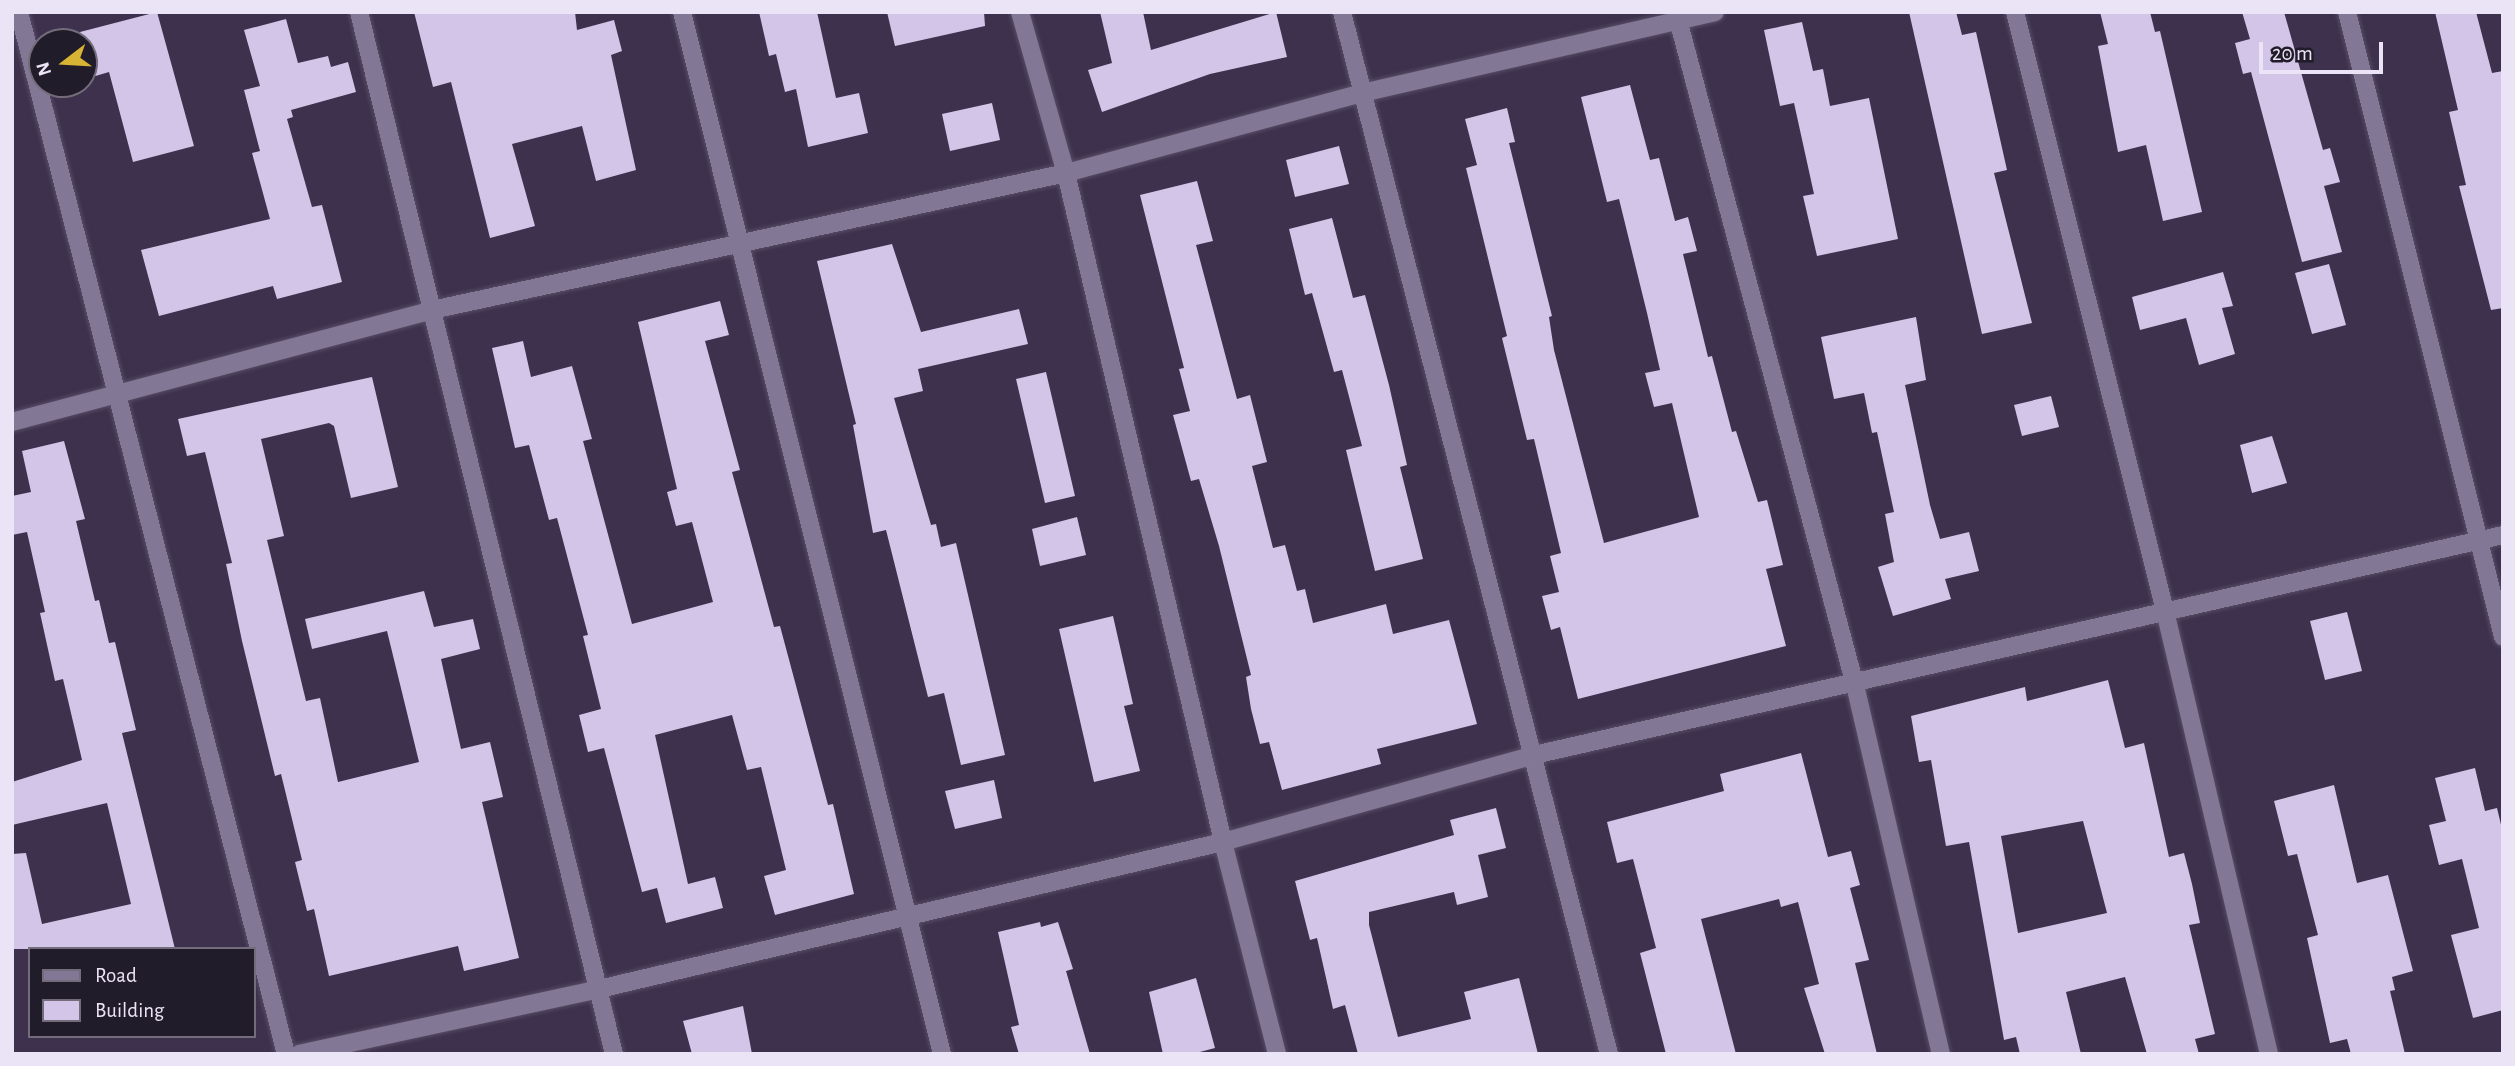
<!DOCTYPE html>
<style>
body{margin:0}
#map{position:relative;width:2515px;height:1066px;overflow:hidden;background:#3d314d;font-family:"Alegreya Sans",sans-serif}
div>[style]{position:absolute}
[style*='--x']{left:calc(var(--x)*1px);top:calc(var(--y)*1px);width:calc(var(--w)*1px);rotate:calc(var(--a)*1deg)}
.building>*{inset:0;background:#d2c5e7}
.roads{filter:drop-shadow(0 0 2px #584d65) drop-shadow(0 0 2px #584d65)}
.minor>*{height:18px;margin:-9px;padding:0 9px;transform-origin:9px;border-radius:9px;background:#837796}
span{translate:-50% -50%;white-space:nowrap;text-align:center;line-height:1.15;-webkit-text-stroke:7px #211c29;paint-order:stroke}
.frame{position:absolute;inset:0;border:14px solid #ebe4f6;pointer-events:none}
.legend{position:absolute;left:28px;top:947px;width:228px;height:91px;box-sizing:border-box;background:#211c29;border:2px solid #726c7b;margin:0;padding:9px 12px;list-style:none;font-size:21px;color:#ebe4f6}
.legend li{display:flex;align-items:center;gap:14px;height:35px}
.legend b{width:35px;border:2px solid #726c7b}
.north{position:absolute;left:28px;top:28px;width:70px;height:70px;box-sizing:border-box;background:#211c29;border:2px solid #726c7b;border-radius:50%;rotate:253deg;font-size:19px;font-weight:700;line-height:28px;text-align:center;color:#ebe4f6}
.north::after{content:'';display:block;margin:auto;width:24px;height:32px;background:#d7b434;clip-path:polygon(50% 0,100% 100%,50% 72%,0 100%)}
.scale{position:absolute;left:2259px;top:42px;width:124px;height:32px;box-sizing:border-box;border:4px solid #ebe4f6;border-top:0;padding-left:9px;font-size:21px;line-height:24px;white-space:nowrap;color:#ebe4f6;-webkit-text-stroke:5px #211c29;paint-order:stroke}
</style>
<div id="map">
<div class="building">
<i style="clip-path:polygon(157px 12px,194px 146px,133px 162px,109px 72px,92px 77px,80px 32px)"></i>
<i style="clip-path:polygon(414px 12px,575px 12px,577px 30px,614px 20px,622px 51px,611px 55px,636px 170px,596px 181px,582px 126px,512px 144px,535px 226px,490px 238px,451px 82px,433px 87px)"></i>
<i style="clip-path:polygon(759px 12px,817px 12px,836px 98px,859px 93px,868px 133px,808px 147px,796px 89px,785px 92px,776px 54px,769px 56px)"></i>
<i style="clip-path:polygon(887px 12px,984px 12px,985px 26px,895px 46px)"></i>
<i style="clip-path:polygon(1100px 12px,1143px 12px,1151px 50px,1276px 12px,1287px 57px,1210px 74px,1102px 112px,1088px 70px,1112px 63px)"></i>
<i style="clip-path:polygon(1909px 12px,1956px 12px,1962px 35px,1976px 32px,2007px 170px,1994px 173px,2032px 323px,1982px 334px)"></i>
<i style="clip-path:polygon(2100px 12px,2150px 12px,2155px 32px,2160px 31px,2202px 212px,2163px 221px,2146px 145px,2118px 152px,2098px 46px,2108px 44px)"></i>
<i style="clip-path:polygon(2242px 12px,2284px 12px,2323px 150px,2330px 148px,2340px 182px,2324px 186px,2342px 252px,2302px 262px,2251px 72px,2243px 74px,2235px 43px,2250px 39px)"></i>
<i style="clip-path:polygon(2435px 12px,2476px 12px,2492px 73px,2503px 71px,2503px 308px,2491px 310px,2459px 186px,2466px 185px,2449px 112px,2458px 110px)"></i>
<i style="clip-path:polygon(286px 19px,298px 63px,328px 56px,331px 67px,348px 62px,356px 92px,291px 110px,293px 117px,287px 119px,312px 207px,322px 205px,342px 282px,277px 299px,273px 286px,159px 316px,141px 250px,270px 219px,252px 153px,260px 151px,244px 90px,260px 86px,244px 30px)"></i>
<i style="clip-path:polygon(1802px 22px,1813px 71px,1823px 69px,1830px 106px,1869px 98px,1898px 239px,1817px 256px,1803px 196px,1814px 194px,1794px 103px,1780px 106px,1764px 30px)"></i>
<i style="clip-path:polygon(1630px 85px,1650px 160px,1659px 158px,1675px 221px,1688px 217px,1697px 251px,1683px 254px,1708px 357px,1712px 356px,1732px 432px,1736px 431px,1758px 502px,1767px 500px,1783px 565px,1766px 569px,1786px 646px,1578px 699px,1560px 627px,1551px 630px,1542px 596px,1559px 592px,1550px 556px,1561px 553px,1534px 439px,1527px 440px,1502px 338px,1507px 336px,1466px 168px,1477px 165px,1465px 119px,1507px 108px,1515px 142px,1509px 143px,1552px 316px,1549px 317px,1554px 350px,1604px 543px,1699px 517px,1672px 403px,1654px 407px,1645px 373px,1660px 370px,1647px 313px,1619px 199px,1607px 202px,1581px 97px)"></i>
<i style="clip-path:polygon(992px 103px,1000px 140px,950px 151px,942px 114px)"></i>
<i style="clip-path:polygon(1339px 146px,1349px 184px,1295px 197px,1286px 160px)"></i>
<i style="clip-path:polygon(1197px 181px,1213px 241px,1196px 245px,1237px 399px,1250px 395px,1267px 462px,1252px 466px,1273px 548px,1285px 545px,1297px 591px,1305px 589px,1313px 623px,1386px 604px,1393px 634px,1449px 620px,1477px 724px,1377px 749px,1381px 764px,1282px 790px,1269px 742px,1260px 744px,1251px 709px,1246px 677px,1251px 675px,1219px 546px,1199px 479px,1191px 481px,1173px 415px,1190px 411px,1179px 369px,1184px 368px,1140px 195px)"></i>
<i style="clip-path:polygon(1332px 218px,1353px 298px,1365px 295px,1389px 385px,1407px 465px,1400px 467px,1423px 559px,1375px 571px,1346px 450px,1362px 446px,1342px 370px,1334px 372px,1312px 293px,1305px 295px,1289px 229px)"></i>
<i style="clip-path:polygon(892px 244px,921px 332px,1019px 309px,1028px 344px,918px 369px,923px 391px,894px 398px,931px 525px,936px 524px,941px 547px,956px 543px,1005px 755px,961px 765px,944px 693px,928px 697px,886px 530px,873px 533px,853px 425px,856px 424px,817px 261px)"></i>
<i style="clip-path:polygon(2329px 264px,2346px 325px,2312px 334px,2295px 273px)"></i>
<i style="clip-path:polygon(2223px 272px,2233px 306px,2222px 308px,2235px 354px,2199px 365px,2186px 318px,2140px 330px,2132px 297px)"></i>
<i style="clip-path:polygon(720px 301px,729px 335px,705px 341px,740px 470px,732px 472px,774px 627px,780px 626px,828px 805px,833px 804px,854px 894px,775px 915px,764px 876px,786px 870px,761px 767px,747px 770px,732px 715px,655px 735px,688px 884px,715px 877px,723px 908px,666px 923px,657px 888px,642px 892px,604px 748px,588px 752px,579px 715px,601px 709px,583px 636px,588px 635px,557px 518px,549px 520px,529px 445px,515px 448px,492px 348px,523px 341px,531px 377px,572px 366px,592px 439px,583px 441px,632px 624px,713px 602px,692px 522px,676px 526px,667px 492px,677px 489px,638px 322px)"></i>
<i style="clip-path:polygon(1916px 317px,1926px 380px,1905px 385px,1930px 505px,1940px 539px,1969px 532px,1979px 571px,1945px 579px,1951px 599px,1893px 616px,1878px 567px,1894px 562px,1885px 514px,1894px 512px,1877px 432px,1872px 433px,1864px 393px,1834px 399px,1821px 337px)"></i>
<i style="clip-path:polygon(1046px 372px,1075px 496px,1045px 503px,1016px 379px)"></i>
<i style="clip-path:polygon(372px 377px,398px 487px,351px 498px,334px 426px,329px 423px,261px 439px,284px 536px,267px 540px,306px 701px,320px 698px,338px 782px,419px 762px,387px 631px,312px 649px,305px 619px,424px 591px,434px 627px,473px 619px,480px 649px,441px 659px,461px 749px,490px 742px,503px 797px,482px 802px,519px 958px,464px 971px,458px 946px,329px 976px,314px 909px,307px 911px,295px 862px,302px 860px,281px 774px,275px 776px,242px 641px,226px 564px,232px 563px,205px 452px,187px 456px,178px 419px)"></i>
<i style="clip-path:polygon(2051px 396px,2059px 427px,2022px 436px,2014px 405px)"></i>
<i style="clip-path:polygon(2272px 436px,2287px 483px,2252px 493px,2240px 445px)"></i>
<i style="clip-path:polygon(64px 441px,85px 519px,76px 521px,95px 601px,99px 600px,109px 643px,115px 642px,136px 730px,122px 733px,175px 949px,12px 949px,12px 854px,26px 853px,42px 924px,131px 904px,107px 803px,12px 825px,12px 782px,82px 760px,63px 679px,55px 681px,40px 613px,45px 612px,27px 532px,12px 535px,12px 496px,31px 492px,22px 451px)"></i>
<i style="clip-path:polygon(1077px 517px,1086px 555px,1040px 566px,1032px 529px)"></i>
<i style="clip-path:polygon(2347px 612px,2362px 671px,2325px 680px,2310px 621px)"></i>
<i style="clip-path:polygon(1113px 616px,1133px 704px,1124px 706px,1140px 771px,1094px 782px,1059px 629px)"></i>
<i style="clip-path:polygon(evenodd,2108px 680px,2125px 748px,2144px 743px,2169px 857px,2184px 853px,2192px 884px,2200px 923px,2189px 925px,2215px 1034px,2195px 1039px,2199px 1054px,2147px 1054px,2125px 977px,2066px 992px,2081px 1054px,2020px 1054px,2016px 1037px,2004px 1040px,1969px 842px,1946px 846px,1931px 760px,1919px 762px,1911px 716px,2025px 687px,2027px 701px,2108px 680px,2083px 821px,2107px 913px,2018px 933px,2001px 836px,2083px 821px)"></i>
<i style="clip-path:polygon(1801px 753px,1828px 857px,1851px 851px,1860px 885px,1850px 888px,1869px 960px,1855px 963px,1877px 1054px,1825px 1054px,1804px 988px,1819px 984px,1798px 902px,1781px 907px,1779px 899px,1701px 919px,1736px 1054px,1666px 1054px,1640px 953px,1656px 948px,1633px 859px,1617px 863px,1607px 822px,1724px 791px,1720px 774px)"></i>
<i style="clip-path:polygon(2475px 768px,2485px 811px,2497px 808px,2503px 833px,2503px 1010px,2473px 1018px,2451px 935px,2479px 928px,2462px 859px,2439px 865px,2429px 825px,2446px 821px,2435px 778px)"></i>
<i style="clip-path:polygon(994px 780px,1002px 818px,955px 829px,945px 791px)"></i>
<i style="clip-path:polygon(2334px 785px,2357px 883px,2388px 875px,2413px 971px,2392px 977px,2395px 990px,2390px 991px,2405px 1054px,2351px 1054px,2347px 1039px,2330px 1043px,2307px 938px,2318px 935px,2297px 854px,2288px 856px,2274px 801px)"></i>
<i style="clip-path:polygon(1496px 808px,1506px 848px,1478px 855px,1488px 897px,1457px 905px,1454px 892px,1369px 912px,1369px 925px,1398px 1037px,1471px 1019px,1464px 992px,1519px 978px,1538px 1054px,1358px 1054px,1345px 1005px,1333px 1009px,1317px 938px,1310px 940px,1295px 881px,1454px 835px,1450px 820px)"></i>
<i style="clip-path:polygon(1040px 922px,1041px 927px,1058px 922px,1073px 969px,1066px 971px,1090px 1054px,1019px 1054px,1011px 1027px,1019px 1025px,998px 932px)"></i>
<i style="clip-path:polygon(1196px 978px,1215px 1048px,1192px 1054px,1163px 1054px,1149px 992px)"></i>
<i style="clip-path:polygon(743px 1006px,752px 1054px,692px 1054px,683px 1021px)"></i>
</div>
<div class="roads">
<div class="minor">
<i style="--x:19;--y:12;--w:1076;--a:75.63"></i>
<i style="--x:359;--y:12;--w:1073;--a:76.25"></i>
<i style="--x:682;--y:12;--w:1074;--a:75.99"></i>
<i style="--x:1020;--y:12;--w:167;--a:74.1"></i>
<i style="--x:1066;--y:173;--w:687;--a:76.79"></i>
<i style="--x:1223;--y:842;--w:219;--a:75.7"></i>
<i style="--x:1342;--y:12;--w:1076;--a:75.63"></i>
<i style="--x:1676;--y:12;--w:696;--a:75.11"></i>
<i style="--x:1855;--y:685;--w:379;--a:76.9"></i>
<i style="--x:2015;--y:12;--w:622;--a:75.94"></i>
<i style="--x:2166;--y:615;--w:451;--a:76.8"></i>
<i style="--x:2347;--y:12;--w:644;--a:75.99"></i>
<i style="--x:12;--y:422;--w:435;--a:-14.9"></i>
<i style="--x:432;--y:310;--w:649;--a:-12.19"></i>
<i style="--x:1066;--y:173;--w:307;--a:-15.1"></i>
<i style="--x:1362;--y:93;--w:362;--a:-12.9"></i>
<i style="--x:299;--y:1054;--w:307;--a:-12.2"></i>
<i style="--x:599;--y:989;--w:641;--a:-13.26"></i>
<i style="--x:1223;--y:842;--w:323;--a:-15.6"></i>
<i style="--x:1534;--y:755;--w:994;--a:-12.79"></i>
</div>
</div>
<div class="frame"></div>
<ul class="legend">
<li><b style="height:9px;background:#837796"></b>Road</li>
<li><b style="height:19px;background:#d2c5e7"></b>Building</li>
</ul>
<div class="north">N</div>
<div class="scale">20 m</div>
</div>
